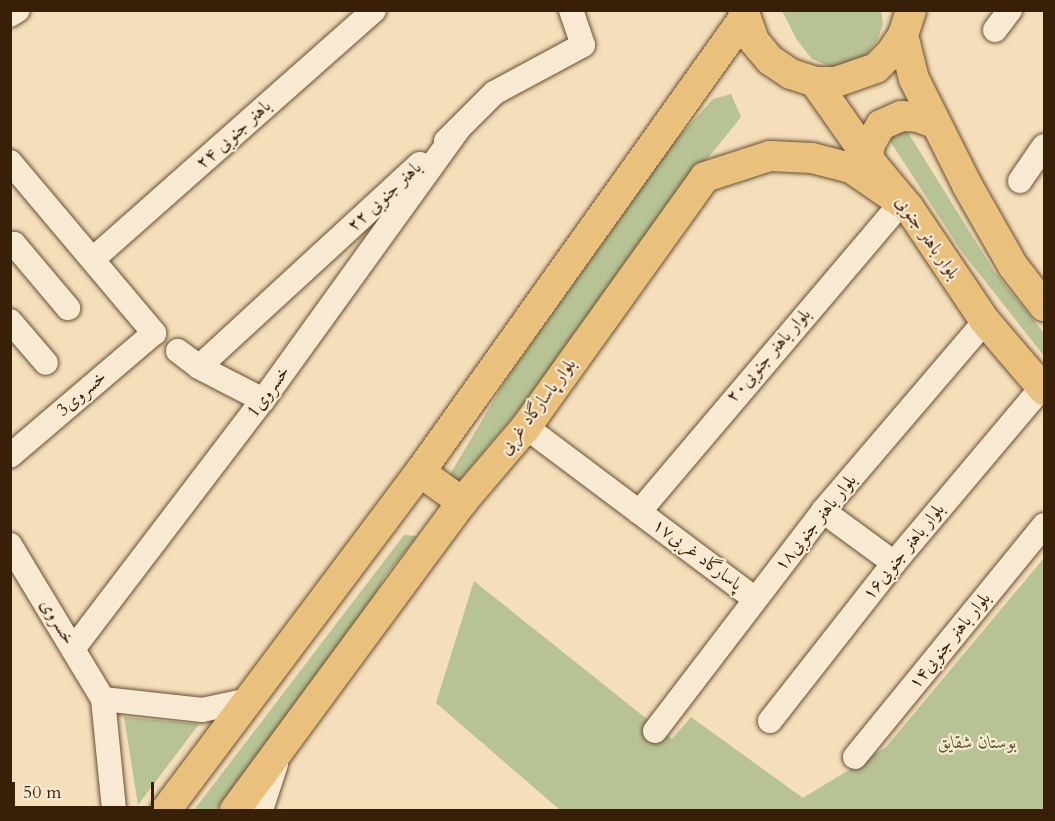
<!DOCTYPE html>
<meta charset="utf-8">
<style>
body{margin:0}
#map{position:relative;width:1055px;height:821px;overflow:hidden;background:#f5dfba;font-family:Cardo,Amiri,serif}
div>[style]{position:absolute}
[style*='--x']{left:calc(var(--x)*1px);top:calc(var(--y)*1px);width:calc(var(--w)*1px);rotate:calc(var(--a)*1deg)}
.green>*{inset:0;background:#b7c394}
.roads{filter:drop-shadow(0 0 2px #674f34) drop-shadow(0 0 2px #674f34)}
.minor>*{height:24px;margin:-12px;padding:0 12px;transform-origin:12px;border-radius:12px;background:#f8ead2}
.major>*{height:30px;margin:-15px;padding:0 15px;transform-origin:15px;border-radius:15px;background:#eac07d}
span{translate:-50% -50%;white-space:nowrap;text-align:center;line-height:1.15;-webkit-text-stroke:4.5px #f8ead2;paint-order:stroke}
.street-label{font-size:18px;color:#381f07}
.park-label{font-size:18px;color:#5e5031;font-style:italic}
.frame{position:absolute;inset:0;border:12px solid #381f07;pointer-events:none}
.scale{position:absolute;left:12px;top:782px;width:142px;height:27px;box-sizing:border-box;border:3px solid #381f07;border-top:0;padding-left:8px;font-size:18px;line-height:21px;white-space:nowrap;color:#381f07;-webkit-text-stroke:4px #f8ead2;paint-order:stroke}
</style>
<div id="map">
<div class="green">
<i style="clip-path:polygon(782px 11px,881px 11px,883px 24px,877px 41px,866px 55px,834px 68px,812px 59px,797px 40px)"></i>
<i style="clip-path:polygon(731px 94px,741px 117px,630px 255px,536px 389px,453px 488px,446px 481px,507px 378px,673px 143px,713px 99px)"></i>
<i style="clip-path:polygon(894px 129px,907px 131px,994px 271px,1044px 333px,1044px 356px,962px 252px,888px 138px)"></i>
<i style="clip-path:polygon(404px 535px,417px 536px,384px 578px,353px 636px,216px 810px,194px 810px)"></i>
<i style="clip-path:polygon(1044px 558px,1044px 810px,560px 810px,436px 703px,474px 581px,672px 739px,691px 717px,803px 798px,886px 747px)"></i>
<i style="clip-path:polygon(124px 717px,199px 724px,138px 805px)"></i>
</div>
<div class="roads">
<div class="minor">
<i style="--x:10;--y:15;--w:9;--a:-32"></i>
<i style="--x:995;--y:30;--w:25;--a:-53"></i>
<i style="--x:446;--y:141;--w:68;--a:-45"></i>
<i style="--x:494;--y:93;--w:101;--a:-28.3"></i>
<i style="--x:583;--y:45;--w:37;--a:-109"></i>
<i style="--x:10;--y:162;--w:224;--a:49.9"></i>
<i style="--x:154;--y:333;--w:189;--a:139.5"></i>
<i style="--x:1020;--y:181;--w:42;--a:-55.6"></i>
<i style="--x:10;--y:247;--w:5;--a:-37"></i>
<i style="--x:14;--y:244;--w:84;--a:49.8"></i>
<i style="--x:93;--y:259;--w:375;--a:-41.5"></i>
<i style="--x:10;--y:321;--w:55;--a:49.4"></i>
<i style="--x:178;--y:351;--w:26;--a:37"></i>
<i style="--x:199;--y:367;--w:72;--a:27.3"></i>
<i style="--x:199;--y:367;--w:300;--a:-42.6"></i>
<i style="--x:526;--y:427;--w:286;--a:36.9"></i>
<i style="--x:823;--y:511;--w:88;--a:36.2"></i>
<i style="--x:639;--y:512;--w:405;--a:-49.7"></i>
<i style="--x:10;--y:545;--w:180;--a:58.9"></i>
<i style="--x:103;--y:699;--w:112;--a:84.3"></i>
<i style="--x:73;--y:649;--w:313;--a:-52.7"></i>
<i style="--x:263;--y:400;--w:333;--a:-54.2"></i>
<i style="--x:103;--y:699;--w:100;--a:6.3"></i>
<i style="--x:202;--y:710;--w:48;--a:-12"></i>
<i style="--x:770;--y:721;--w:201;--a:-51.9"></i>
<i style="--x:894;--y:563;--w:230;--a:-49.9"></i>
<i style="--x:655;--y:731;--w:277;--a:-52.6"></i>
<i style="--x:823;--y:511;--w:250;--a:-49.5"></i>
<i style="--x:855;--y:757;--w:299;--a:-50.8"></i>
<i style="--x:261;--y:810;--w:48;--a:-71.9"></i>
</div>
<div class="major">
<i style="--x:743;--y:10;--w:33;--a:70"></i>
<i style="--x:754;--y:41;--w:25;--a:50"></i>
<i style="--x:770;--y:60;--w:25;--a:34"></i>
<i style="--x:791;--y:74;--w:25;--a:18"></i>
<i style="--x:815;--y:82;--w:21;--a:0"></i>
<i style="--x:836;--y:82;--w:42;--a:-19.3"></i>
<i style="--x:876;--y:68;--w:21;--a:-45"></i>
<i style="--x:891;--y:53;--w:22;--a:-56"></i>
<i style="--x:903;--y:35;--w:26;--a:-72"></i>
<i style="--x:903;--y:35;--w:45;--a:76"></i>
<i style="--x:914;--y:79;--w:119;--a:63.4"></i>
<i style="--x:967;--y:185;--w:93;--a:60.4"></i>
<i style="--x:1013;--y:266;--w:51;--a:52.2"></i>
<i style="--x:815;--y:82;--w:103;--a:54.9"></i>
<i style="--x:874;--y:166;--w:55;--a:50.2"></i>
<i style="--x:909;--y:208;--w:136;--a:56.1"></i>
<i style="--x:985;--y:321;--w:91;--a:49.5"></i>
<i style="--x:868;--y:158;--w:14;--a:-82"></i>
<i style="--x:870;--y:144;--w:22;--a:-60"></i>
<i style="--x:881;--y:125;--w:22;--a:-24"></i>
<i style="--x:901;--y:116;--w:17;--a:3"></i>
<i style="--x:918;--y:117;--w:19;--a:21"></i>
<i style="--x:420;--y:472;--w:52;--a:35.5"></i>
<i style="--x:166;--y:810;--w:423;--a:-53.1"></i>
<i style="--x:420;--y:472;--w:558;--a:-54.49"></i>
<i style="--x:235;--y:810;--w:383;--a:-53.6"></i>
<i style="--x:462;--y:502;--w:99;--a:-49.5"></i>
<i style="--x:526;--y:427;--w:307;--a:-54.4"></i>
<i style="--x:705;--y:177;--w:68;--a:-17.9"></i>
<i style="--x:770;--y:156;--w:42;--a:2.7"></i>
<i style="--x:812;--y:158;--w:40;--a:14.4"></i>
<i style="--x:851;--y:168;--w:70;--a:34.6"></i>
</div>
</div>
<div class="street-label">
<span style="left:234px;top:135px;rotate:-42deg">۲۴ باهنر جنوبی</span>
<span style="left:385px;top:197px;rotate:-43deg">۲۲ باهنر جنوبی</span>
<span style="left:927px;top:238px;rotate:55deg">بلوار باهنر جنوبی</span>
<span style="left:769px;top:356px;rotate:-49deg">بلوار باهنر جنوبی۲۰</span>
<span style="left:269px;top:392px;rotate:-54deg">خسروى1</span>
<span style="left:82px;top:394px;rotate:-41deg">3خسروى</span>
<span style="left:538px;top:407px;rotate:-53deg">بلوار پاسارگاد غربی</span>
<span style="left:816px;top:523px;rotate:-51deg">۱۸بلوار باهنر جنوبی</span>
<span style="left:904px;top:552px;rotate:-51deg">بلوار باهنر جنوبی۱۶</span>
<span style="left:697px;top:555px;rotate:37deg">۱۷پاسارگاد غربی</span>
<span style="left:57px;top:622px;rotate:59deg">خسروى</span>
<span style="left:950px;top:641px;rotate:-51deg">بلوار باهنر جنوبی۱۴</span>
</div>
<div class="park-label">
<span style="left:977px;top:743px">بوستان شقایق</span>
</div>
<div class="frame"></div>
<div class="scale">50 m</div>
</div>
